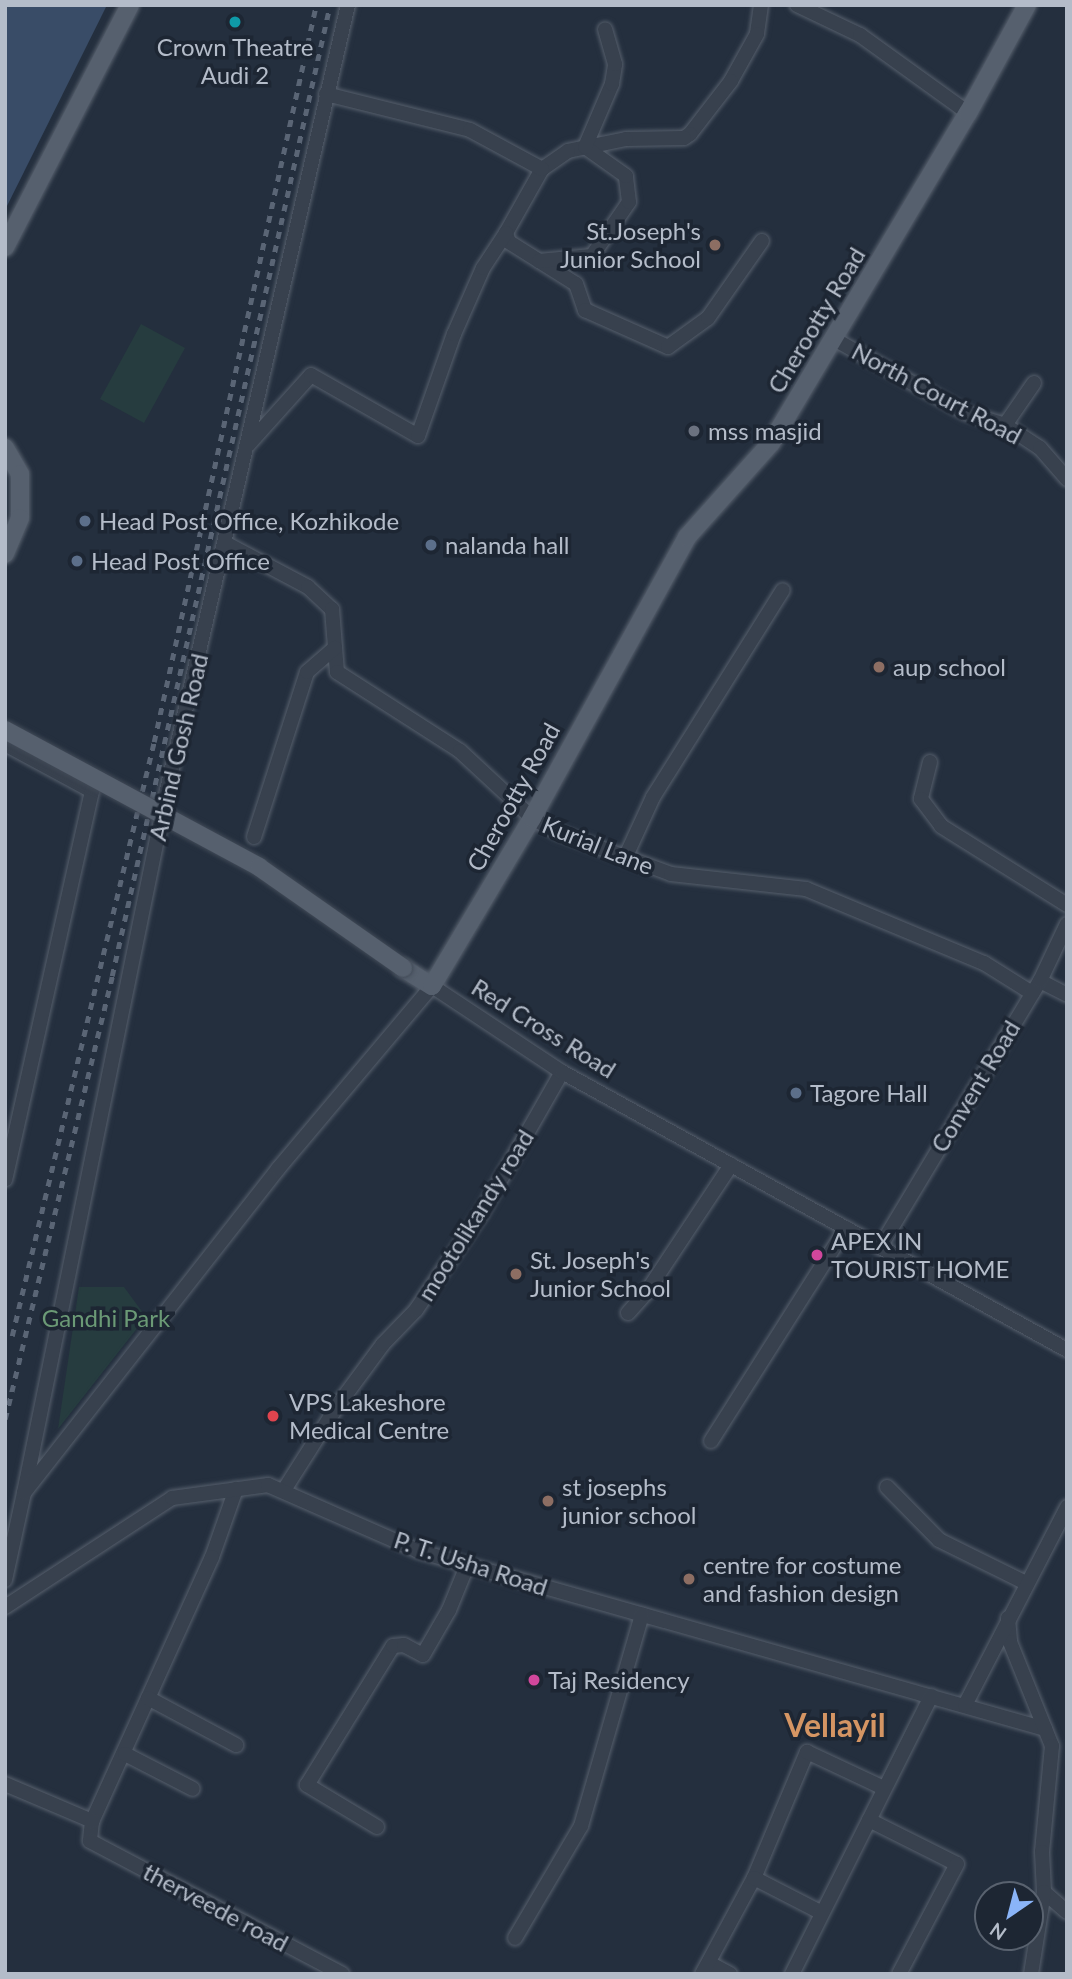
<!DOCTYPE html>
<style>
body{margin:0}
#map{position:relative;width:1072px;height:1979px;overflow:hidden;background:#242f3e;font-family:Lato,sans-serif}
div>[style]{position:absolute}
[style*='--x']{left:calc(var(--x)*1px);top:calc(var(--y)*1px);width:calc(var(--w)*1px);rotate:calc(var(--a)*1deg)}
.green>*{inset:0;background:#263c3f}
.water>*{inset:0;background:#394c67}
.roads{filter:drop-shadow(0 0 2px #565f6c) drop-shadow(0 0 2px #565f6c)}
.minor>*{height:14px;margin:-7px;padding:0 7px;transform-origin:7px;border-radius:7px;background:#38414e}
.major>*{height:18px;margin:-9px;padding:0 9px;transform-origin:9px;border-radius:9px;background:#56606e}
.rail>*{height:4.5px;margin-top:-2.25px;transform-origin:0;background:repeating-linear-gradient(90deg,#5a6575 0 7px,transparent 0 14px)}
.bridges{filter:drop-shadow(0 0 2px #414a57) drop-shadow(0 0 2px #414a57)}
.major-bridge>*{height:18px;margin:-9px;padding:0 9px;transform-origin:9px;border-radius:9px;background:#56606e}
.dots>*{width:19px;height:19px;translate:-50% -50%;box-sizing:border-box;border:4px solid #1d2633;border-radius:50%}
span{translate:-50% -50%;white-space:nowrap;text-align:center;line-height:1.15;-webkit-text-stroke:7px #1d2633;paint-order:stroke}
.poi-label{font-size:24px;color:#b4bcc9}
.right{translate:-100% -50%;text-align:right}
.left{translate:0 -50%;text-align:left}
.street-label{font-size:24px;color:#b4bcc9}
.park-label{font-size:24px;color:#6b9a76}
.district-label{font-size:32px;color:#d59563;font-weight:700}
.frame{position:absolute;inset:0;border:7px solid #b4bcc9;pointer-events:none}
.north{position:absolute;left:974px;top:1881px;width:70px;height:70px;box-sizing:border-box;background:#1d2633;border:2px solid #59626f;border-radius:50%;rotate:215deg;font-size:19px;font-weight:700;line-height:28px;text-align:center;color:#b4bcc9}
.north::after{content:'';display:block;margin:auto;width:24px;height:32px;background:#8ab4f8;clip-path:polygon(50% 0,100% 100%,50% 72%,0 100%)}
</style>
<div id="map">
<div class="green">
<i style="clip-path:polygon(141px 324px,185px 348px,144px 423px,100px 399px)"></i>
<i style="clip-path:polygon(79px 1287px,124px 1287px,146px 1317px,58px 1429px)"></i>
</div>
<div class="water">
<i style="clip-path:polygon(5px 5px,107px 5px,5px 210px)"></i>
</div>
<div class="roads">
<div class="minor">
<i style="--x:761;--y:5;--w:29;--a:98"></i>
<i style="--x:757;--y:34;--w:54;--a:119"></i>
<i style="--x:731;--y:81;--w:67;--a:127.7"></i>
<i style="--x:690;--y:134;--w:7;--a:146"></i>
<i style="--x:684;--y:138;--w:58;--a:179"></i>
<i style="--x:626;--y:139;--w:59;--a:168.3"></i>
<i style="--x:568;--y:151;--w:32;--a:145"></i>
<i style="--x:542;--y:169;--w:73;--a:119.4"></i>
<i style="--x:506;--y:233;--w:9;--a:72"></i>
<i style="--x:509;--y:242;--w:79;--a:32.1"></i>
<i style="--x:576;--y:284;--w:28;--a:71"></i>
<i style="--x:585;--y:310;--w:91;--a:24"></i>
<i style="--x:668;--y:347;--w:49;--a:-35.9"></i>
<i style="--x:708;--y:318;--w:94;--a:-55"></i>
<i style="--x:797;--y:5;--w:70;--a:25.5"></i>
<i style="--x:860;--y:35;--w:133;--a:35.8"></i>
<i style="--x:326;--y:94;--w:148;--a:14"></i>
<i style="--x:470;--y:130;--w:82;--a:28.4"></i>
<i style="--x:539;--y:261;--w:53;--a:-5.4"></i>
<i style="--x:592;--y:256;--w:65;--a:-55.6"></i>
<i style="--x:629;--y:202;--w:26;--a:-97"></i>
<i style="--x:626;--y:176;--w:50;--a:-144.7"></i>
<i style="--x:585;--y:147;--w:69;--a:-66.8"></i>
<i style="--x:612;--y:84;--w:20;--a:-81"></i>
<i style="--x:615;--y:64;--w:36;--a:-106"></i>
<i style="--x:834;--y:339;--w:151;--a:29.3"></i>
<i style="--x:966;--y:413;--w:41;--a:17.1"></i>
<i style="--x:1005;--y:425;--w:42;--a:33.3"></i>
<i style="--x:1040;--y:448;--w:41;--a:48.9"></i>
<i style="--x:1005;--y:425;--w:51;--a:-55.4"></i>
<i style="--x:248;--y:445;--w:94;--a:-48"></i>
<i style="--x:311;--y:375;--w:123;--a:29.7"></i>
<i style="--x:418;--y:436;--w:108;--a:-70.6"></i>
<i style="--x:454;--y:334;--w:72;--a:-66.3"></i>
<i style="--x:483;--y:268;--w:42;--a:-56.7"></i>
<i style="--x:225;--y:543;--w:94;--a:27.9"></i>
<i style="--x:308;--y:587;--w:33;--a:43"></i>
<i style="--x:332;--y:609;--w:63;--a:85.5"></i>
<i style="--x:337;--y:672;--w:146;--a:32.7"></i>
<i style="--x:460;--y:751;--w:98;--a:42.9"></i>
<i style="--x:532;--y:818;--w:29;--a:29"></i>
<i style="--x:557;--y:832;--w:121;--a:20.2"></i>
<i style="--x:671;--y:874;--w:136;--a:6.3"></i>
<i style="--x:806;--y:889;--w:193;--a:22.6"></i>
<i style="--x:984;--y:963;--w:57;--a:32"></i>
<i style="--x:5;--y:744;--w:99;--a:28.4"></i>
<i style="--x:92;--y:791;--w:398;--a:102.6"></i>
<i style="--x:930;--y:762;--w:38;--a:104"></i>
<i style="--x:921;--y:799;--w:34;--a:53"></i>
<i style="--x:941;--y:826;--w:149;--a:32.1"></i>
<i style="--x:254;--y:837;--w:173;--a:-72.2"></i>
<i style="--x:307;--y:672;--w:37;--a:-41"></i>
<i style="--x:625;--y:858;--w:67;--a:-65.3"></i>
<i style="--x:653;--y:797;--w:244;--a:-57.9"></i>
<i style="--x:1040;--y:981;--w:30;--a:27"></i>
<i style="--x:880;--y:1247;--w:310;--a:-59"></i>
<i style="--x:1040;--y:981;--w:63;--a:-64.7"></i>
<i style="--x:628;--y:1313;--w:27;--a:-48"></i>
<i style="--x:646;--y:1293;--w:154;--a:-56.4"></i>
<i style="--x:711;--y:1441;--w:252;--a:-57.6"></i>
<i style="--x:887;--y:1487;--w:74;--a:45.5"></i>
<i style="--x:939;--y:1540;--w:97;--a:26.3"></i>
<i style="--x:236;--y:1489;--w:72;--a:109.4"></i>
<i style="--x:212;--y:1557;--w:290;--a:114.4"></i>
<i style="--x:92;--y:1821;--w:20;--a:96"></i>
<i style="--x:90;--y:1841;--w:285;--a:27.8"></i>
<i style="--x:284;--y:1490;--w:101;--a:-57.6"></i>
<i style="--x:338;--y:1405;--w:76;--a:-53.6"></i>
<i style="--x:383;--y:1344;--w:47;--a:-45.9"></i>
<i style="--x:416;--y:1310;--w:116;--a:-55.9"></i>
<i style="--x:481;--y:1214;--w:163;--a:-60.3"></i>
<i style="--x:24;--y:1493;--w:717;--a:-78.5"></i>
<i style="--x:167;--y:790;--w:806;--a:-77.02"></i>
<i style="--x:5;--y:1580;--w:89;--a:-77.7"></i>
<i style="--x:24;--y:1493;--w:412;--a:-51.9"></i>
<i style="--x:278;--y:1169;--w:239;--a:-49.9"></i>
<i style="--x:432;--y:986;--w:156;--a:33.5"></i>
<i style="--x:562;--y:1072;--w:576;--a:28.83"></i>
<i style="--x:5;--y:1607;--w:199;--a:-33.1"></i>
<i style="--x:172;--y:1498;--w:97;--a:-7.7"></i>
<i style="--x:268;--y:1485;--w:164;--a:23.7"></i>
<i style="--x:418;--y:1551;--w:652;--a:15.85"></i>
<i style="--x:1008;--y:1618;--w:24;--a:85"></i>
<i style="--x:1010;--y:1642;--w:112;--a:68"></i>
<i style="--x:1052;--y:1746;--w:106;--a:95.4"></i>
<i style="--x:1042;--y:1852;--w:40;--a:87.1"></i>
<i style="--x:1044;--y:1892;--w:30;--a:41"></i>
<i style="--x:148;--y:1698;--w:100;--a:28.1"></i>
<i style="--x:965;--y:1705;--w:223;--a:-62.7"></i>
<i style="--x:125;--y:1754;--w:76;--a:27.2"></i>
<i style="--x:5;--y:1784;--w:95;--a:23"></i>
<i style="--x:869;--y:1820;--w:98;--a:26.6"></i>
<i style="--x:957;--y:1864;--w:124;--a:117.8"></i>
<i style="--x:377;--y:1827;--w:82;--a:-149"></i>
<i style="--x:307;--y:1785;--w:163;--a:-58.3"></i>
<i style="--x:393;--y:1646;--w:11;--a:-5"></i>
<i style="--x:404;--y:1645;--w:21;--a:28"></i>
<i style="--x:423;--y:1655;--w:52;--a:-60"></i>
<i style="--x:449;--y:1610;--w:48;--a:-67.8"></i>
<i style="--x:754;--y:1878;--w:137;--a:-67.2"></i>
<i style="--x:807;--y:1752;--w:85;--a:25.1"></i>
<i style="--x:515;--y:1938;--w:130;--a:-59.5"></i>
<i style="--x:581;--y:1826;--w:220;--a:-73.9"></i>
<i style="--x:709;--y:1963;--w:24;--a:28"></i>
<i style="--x:702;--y:1974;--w:109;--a:-61.6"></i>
<i style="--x:754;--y:1878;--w:76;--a:27.2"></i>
<i style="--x:792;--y:1974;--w:311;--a:-63.4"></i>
<i style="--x:1031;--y:1974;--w:83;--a:-81"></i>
</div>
<div class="major">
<i style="--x:5;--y:247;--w:272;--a:-62.7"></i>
<i style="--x:5;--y:448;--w:30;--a:60"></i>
<i style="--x:20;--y:474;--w:44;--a:90"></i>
<i style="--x:20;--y:518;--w:39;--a:113"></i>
<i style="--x:403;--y:968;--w:34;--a:32"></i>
<i style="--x:432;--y:986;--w:196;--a:-59.2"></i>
<i style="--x:532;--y:818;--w:321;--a:-61.1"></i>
<i style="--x:687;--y:537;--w:126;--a:-48.2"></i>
<i style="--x:771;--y:443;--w:384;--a:-59.2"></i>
<i style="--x:968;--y:113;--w:123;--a:-61.4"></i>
</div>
</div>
<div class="rail">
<i style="--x:12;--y:1336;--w:611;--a:-76.56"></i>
<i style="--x:154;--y:742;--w:755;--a:-77.6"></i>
<i style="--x:5;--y:1419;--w:456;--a:-76.4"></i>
<i style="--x:112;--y:976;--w:995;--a:-77.35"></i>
</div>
<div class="bridges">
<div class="major-bridge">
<i style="--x:5;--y:730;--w:289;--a:28.3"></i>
<i style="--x:259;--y:867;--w:176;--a:35"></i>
</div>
</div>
<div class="dots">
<i style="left:235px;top:22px;background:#0f9aa8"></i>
<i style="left:715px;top:245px;background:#8d6e63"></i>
<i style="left:694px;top:431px;background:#6b7280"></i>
<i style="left:85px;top:521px;background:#5c6f8a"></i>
<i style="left:431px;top:545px;background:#5c6f8a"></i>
<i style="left:77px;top:561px;background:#5c6f8a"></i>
<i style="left:879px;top:667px;background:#8d6e63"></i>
<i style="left:796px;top:1093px;background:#5c6f8a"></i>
<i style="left:817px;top:1255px;background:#d1479c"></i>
<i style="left:516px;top:1274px;background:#8d6e63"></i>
<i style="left:273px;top:1416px;background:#e0444e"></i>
<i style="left:548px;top:1501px;background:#8d6e63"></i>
<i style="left:689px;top:1579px;background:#8d6e63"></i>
<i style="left:534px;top:1680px;background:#d1479c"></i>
</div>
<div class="poi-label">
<span style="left:235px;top:61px">Crown Theatre<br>Audi 2</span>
<span class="right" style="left:701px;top:245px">St.Joseph's<br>Junior School</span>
<span class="left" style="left:708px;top:431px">mss masjid</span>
<span class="left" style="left:99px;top:521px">Head Post Office, Kozhikode</span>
<span class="left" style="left:445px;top:545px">nalanda hall</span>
<span class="left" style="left:91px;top:561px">Head Post Office</span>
<span class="left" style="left:893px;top:667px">aup school</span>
<span class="left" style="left:810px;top:1093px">Tagore Hall</span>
<span class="left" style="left:831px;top:1255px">APEX IN<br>TOURIST HOME</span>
<span class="left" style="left:530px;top:1274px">St. Joseph's<br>Junior School</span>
<span class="left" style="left:289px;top:1416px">VPS Lakeshore<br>Medical Centre</span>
<span class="left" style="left:562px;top:1501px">st josephs<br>junior school</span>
<span class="left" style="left:703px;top:1579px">centre for costume<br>and fashion design</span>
<span class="left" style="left:548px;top:1680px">Taj Residency</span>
</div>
<div class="street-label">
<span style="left:816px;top:320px;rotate:-59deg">Cherootty Road</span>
<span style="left:937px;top:393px;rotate:28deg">North Court Road</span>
<span style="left:178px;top:747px;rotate:-77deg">Arbind Gosh Road</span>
<span style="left:513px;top:797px;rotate:-61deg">Cherootty Road</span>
<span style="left:598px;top:845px;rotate:22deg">Kurial Lane</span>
<span style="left:544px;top:1028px;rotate:32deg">Red Cross Road</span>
<span style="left:975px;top:1086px;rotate:-59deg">Convent Road</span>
<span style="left:475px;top:1215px;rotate:-58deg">mootolikandy road</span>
<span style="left:471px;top:1563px;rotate:18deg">P. T. Usha Road</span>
<span style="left:216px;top:1907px;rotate:28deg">therveede road</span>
</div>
<div class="park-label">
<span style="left:106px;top:1318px">Gandhi Park</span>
</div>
<div class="district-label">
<span style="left:835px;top:1725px">Vellayil</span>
</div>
<div class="frame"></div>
<div class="north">N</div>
</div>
